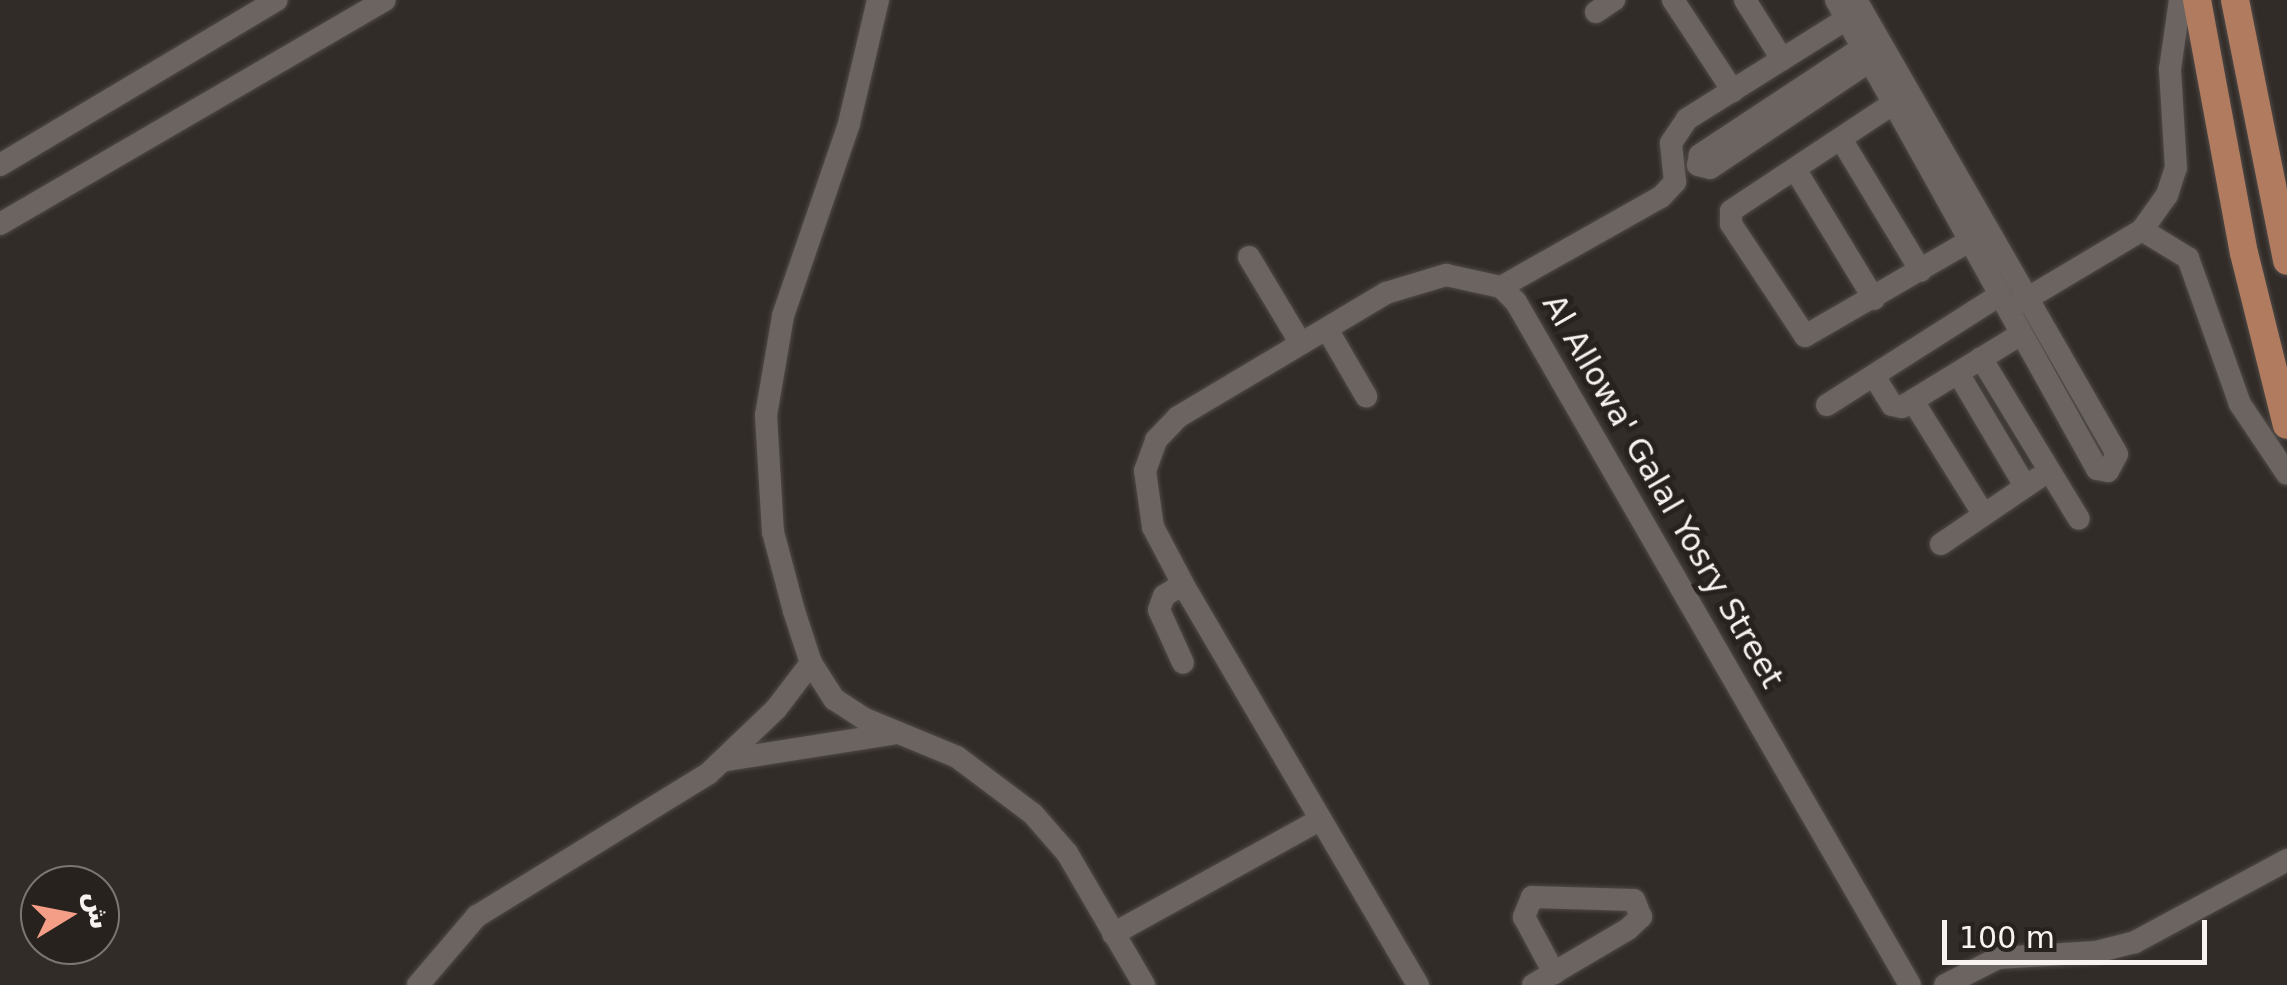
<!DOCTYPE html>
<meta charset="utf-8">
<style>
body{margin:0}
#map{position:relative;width:2287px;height:985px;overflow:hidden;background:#322c28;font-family:"DejaVu Sans",Cairo,sans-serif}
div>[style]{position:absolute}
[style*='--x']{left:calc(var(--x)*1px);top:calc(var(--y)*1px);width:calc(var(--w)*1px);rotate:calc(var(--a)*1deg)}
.roads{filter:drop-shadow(0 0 2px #4f4a47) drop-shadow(0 0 2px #4f4a47)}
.minor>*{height:22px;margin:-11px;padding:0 11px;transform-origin:11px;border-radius:11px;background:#6b6460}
.major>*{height:28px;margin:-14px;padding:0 14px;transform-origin:14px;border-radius:14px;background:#b17b60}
span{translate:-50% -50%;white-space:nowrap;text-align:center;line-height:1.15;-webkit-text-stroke:10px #28221f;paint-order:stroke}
.street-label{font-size:32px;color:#f8f3f1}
.north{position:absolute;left:20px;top:865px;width:100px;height:100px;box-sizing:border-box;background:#28221f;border:2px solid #7b7673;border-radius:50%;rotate:80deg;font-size:28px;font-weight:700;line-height:40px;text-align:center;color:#f8f3f1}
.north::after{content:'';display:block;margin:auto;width:35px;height:45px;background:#f49e87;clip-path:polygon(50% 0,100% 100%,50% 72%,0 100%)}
.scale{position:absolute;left:1942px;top:920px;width:265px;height:45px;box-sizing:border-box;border:5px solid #f8f3f1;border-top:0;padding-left:12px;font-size:30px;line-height:35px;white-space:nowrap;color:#f8f3f1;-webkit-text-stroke:8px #28221f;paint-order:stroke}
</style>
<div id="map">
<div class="roads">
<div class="minor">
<i style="--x:878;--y:0;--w:127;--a:103.2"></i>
<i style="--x:849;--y:124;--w:203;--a:109"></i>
<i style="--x:783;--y:316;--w:100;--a:99.7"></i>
<i style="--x:766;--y:415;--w:117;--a:86.6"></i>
<i style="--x:773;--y:532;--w:82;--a:75.1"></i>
<i style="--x:794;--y:611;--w:55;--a:71.9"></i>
<i style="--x:811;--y:663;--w:43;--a:57.4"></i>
<i style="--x:834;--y:699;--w:37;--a:33"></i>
<i style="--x:865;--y:719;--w:100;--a:22.4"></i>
<i style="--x:957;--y:757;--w:95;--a:36.9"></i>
<i style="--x:1033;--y:814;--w:52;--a:48.9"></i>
<i style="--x:1067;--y:853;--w:153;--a:59.7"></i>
<i style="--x:1673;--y:0;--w:109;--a:56.6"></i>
<i style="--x:1745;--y:0;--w:70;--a:57.9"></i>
<i style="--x:1836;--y:0;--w:537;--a:60.9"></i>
<i style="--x:2097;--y:469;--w:11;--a:10"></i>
<i style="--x:2108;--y:471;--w:19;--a:-62"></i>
<i style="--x:2117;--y:454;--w:524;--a:-119.89"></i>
<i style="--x:1596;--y:12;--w:22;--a:-34"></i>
<i style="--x:1859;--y:50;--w:191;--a:146.6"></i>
<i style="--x:1700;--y:155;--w:10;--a:101"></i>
<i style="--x:1698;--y:165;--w:12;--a:14"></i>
<i style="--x:1710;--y:168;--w:189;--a:-33.8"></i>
<i style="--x:1903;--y:97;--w:206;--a:146.5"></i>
<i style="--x:1731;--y:211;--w:13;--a:90"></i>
<i style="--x:1731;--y:224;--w:134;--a:56.5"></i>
<i style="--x:1805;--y:336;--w:188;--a:-30"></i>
<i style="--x:1841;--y:139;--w:154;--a:58.8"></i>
<i style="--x:0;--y:165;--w:322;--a:-30.8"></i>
<i style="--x:1795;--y:169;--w:152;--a:58.7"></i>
<i style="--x:0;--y:224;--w:445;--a:-30.2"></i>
<i style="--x:2142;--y:230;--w:54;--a:31.3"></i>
<i style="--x:2188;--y:258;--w:155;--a:70.4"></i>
<i style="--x:2240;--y:404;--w:84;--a:56.1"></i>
<i style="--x:1249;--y:257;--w:101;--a:59.1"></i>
<i style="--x:1501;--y:287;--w:184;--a:-29.4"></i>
<i style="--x:1661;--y:197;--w:21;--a:-47"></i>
<i style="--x:1675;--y:182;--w:39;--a:-96"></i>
<i style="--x:1671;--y:143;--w:29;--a:-56"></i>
<i style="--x:1687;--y:119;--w:184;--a:-32.1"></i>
<i style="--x:2018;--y:304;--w:144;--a:-30.8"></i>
<i style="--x:2142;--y:230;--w:43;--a:-54.5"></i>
<i style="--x:2167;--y:195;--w:28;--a:-72"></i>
<i style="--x:2176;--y:168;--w:99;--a:-93.5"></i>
<i style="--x:2170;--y:69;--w:70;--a:-81.8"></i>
<i style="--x:1327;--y:329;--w:78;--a:59.8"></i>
<i style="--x:1981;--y:358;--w:188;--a:58.7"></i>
<i style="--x:1958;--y:373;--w:131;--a:59.3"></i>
<i style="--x:1874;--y:376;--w:34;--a:58"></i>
<i style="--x:1892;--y:405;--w:10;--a:11"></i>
<i style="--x:1902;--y:407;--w:140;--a:-31.5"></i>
<i style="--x:1913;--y:401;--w:134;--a:58.1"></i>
<i style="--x:1827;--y:405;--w:203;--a:-32.5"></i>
<i style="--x:1941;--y:544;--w:117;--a:-34.2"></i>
<i style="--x:1183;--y:584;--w:22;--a:148"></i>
<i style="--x:1164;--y:596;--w:15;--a:110"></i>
<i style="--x:1159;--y:610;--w:58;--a:65.6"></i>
<i style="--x:727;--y:760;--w:167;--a:-9"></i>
<i style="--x:1113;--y:934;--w:234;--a:-28.9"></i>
<i style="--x:418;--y:985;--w:91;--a:-49.5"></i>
<i style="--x:477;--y:916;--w:271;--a:-31.6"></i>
<i style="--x:708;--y:774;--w:94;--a:-43.7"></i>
<i style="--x:776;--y:709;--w:58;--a:-52.7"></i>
<i style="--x:1418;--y:985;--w:465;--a:-120.4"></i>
<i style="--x:1183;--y:584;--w:64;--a:-117.8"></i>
<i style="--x:1153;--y:527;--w:57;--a:-98.1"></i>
<i style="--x:1145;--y:471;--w:33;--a:-70"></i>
<i style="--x:1156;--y:440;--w:32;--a:-46"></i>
<i style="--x:1178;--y:417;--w:242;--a:-30.8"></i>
<i style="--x:1386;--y:293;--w:63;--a:-16.7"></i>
<i style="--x:1446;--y:275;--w:56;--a:12.3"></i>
<i style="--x:1501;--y:287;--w:21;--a:45"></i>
<i style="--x:1516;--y:302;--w:788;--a:60.02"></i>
<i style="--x:1533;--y:985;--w:110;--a:-30.5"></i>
<i style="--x:1628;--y:929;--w:18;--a:-43"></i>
<i style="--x:1641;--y:917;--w:18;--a:-112"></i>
<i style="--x:1634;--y:900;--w:102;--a:-178.3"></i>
<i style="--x:1532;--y:897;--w:22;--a:112"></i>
<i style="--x:1524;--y:917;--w:64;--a:61.8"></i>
<i style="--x:1945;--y:985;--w:59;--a:-27"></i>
<i style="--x:1998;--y:958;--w:98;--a:-3.5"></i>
<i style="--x:2096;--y:952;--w:40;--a:-14.4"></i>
<i style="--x:2135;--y:942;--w:173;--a:-28.3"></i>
</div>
<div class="major">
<i style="--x:2197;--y:0;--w:257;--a:79.5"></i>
<i style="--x:2244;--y:253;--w:177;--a:76"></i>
<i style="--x:2235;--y:0;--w:266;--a:78.7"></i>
</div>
</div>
<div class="street-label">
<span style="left:1663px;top:491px;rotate:60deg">Al Allowa' Galal Yosry Street</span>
</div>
<div class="north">ش</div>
<div class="scale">100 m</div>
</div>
